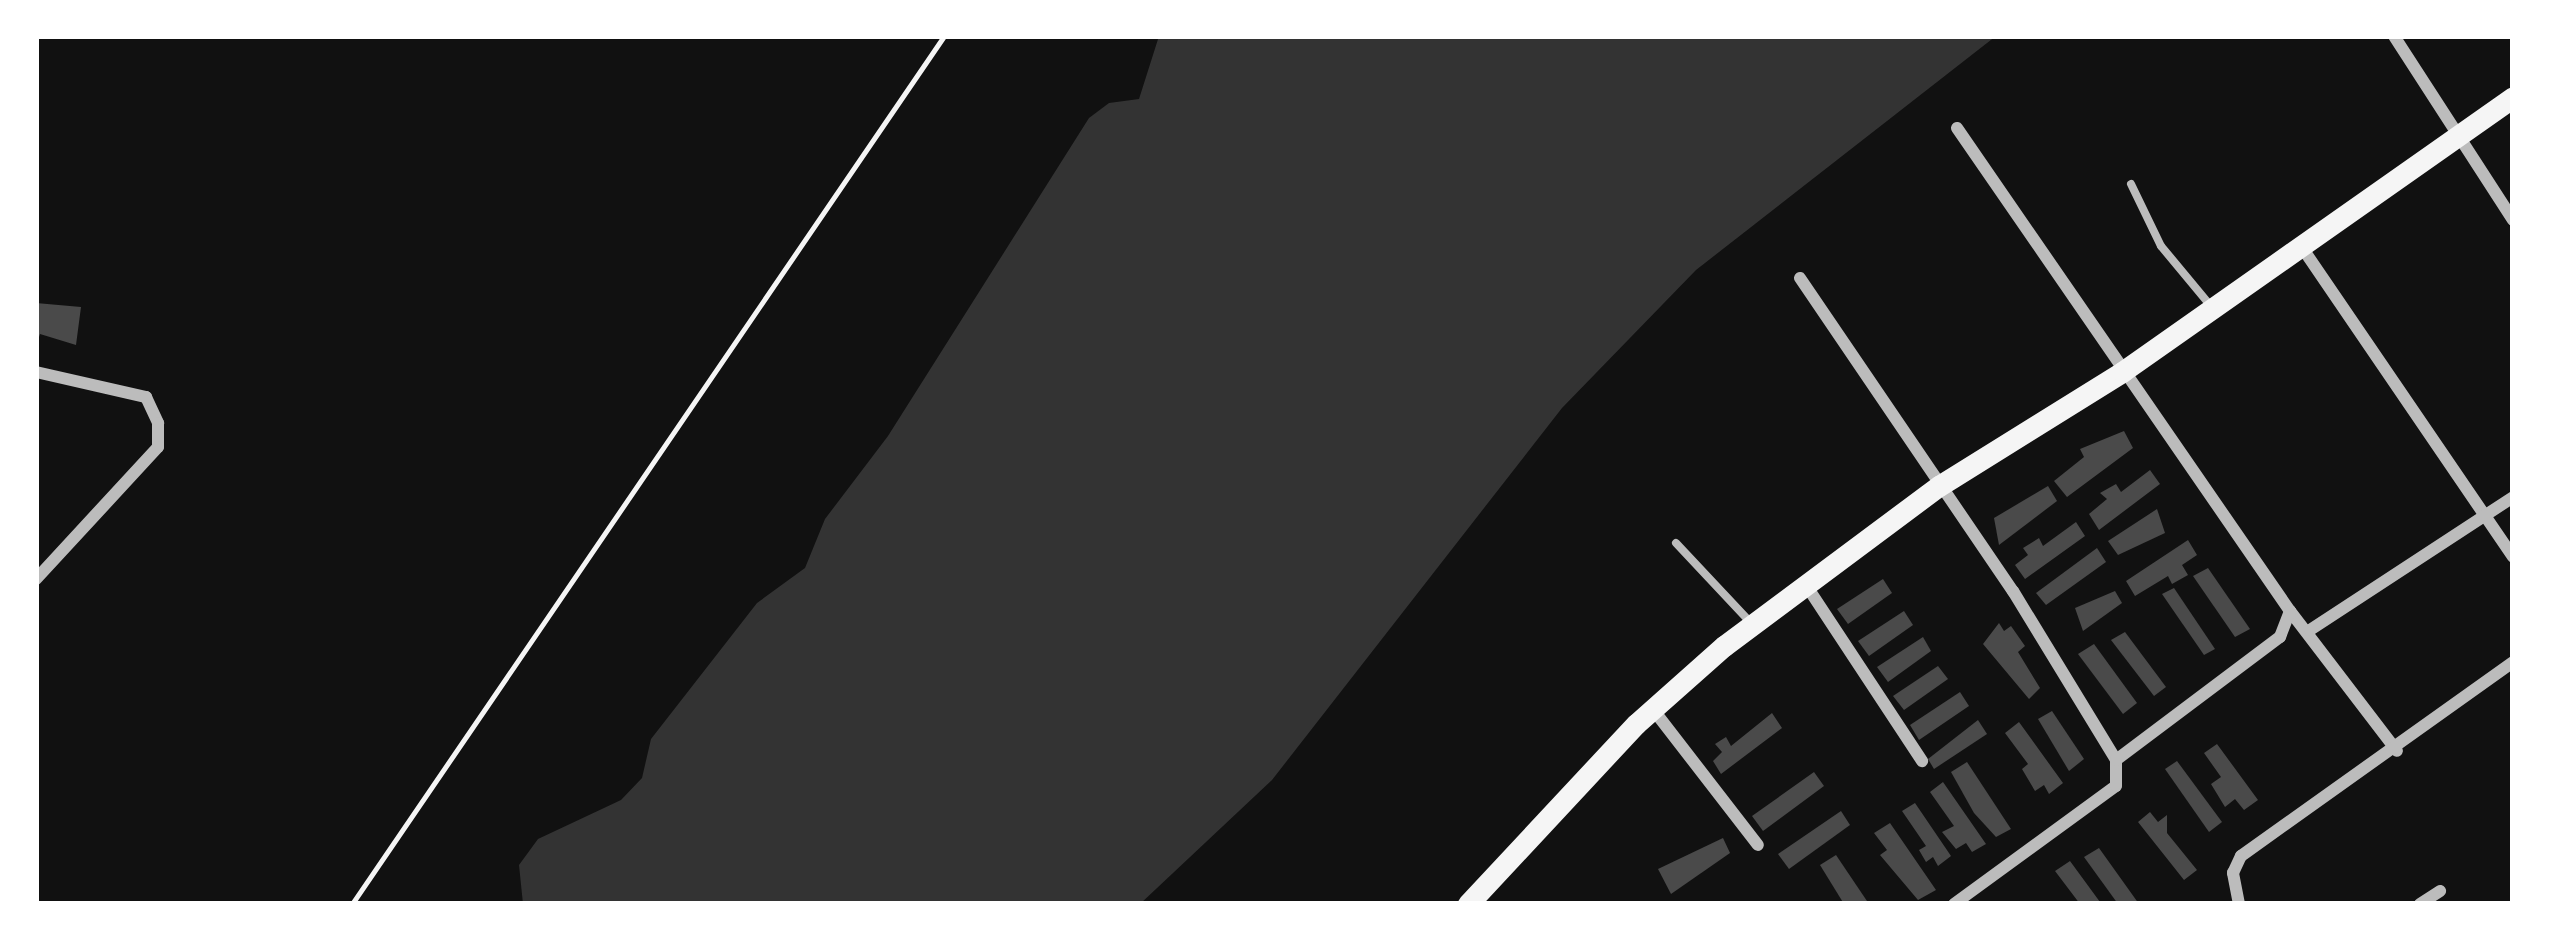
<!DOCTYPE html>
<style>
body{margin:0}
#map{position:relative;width:2549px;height:940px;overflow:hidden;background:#111;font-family:"Sofia Sans Condensed",sans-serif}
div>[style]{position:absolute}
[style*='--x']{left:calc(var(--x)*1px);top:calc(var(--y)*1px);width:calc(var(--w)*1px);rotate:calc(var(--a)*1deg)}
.water>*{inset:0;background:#333}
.building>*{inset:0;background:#4a4a4a}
.path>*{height:4.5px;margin:-2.25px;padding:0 2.25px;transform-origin:2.25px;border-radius:2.25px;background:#f5f5f5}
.service>*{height:8px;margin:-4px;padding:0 4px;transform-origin:4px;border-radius:4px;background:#bcbcbc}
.minor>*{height:12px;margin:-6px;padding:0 6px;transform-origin:6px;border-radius:6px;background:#bcbcbc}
.secondary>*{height:21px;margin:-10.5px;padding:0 10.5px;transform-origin:10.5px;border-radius:10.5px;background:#f5f5f5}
span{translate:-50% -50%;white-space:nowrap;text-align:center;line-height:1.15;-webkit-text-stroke:9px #fff;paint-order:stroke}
.frame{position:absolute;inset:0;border:39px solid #fff;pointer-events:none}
</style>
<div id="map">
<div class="water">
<i style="clip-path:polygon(1159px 36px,1996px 36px,1696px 270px,1562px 408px,1272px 780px,1140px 904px,523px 904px,519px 865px,538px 839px,621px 800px,642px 778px,651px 739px,757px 603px,805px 568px,825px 519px,888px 436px,1089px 118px,1109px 103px,1139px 99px)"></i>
</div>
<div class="building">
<i style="clip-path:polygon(36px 303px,81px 307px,76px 345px,40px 334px,36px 346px)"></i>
<i style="clip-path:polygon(2124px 431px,2133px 448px,2067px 497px,2054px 481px,2084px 457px,2080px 449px)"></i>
<i style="clip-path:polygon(2150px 470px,2160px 484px,2099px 530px,2089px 514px,2107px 499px,2100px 493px,2116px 484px,2121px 492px)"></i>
<i style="clip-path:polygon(2048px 486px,2057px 501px,1999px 545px,1994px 518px)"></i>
<i style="clip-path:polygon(2157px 509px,2165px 533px,2118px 555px,2108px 541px)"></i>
<i style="clip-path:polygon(2076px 522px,2085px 536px,2025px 579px,2015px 565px,2028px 555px,2023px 548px,2039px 538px,2043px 546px)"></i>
<i style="clip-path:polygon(2188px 540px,2197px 555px,2182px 565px,2188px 575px,2172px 584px,2168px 576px,2135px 596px,2126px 581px)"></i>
<i style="clip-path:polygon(2097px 548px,2106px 562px,2046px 605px,2036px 593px)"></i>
<i style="clip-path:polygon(2208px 568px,2250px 629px,2235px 637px,2193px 576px)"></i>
<i style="clip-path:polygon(1883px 579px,1892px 593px,1848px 624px,1837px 609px)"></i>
<i style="clip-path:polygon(2174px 588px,2215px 649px,2204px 655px,2162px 594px)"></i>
<i style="clip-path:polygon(2115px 591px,2122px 603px,2083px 631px,2075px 608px)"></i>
<i style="clip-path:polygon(1904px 611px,1913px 625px,1869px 656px,1858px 641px)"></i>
<i style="clip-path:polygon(1999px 623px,2004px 631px,2011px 626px,2025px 646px,2018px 652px,2040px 688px,2029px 699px,1983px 644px)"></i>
<i style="clip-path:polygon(2125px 632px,2166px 687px,2154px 696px,2111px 640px)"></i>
<i style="clip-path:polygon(1923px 637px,1931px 651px,1888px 682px,1877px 667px)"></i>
<i style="clip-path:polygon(2094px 644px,2137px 703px,2123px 714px,2078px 654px)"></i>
<i style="clip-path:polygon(1938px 666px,1948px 679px,1904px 710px,1893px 696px)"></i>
<i style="clip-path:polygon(1960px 692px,1969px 706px,1919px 740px,1910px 725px)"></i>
<i style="clip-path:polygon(2052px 711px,2084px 759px,2069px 771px,2038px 719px)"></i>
<i style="clip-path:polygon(1772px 713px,1782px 728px,1721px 774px,1713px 761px,1722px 752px,1715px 744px,1726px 737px,1731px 746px)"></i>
<i style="clip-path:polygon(1978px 720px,1987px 734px,1934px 769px,1928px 759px)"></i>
<i style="clip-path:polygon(2019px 722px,2063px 783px,2049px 794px,2044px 785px,2035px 791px,2022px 769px,2028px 764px,2005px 733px)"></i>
<i style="clip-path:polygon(2217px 744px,2258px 800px,2244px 810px,2235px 799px,2225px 807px,2211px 784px,2221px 777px,2204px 753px)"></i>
<i style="clip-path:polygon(2177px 761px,2222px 822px,2209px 832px,2165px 769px)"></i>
<i style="clip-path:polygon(1967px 762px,2011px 829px,1996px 837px,1974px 813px,1951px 772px)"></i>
<i style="clip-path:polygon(1814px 772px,1824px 786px,1763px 831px,1752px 816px)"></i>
<i style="clip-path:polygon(1943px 782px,1986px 844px,1972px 852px,1966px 843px,1956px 849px,1942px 832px,1954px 826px,1930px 792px)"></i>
<i style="clip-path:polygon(1915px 803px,1951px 856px,1938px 866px,1933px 857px,1926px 862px,1919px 850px,1926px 846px,1902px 811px)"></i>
<i style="clip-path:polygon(1841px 811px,1850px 825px,1789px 869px,1778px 854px)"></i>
<i style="clip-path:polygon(2150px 812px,2158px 822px,2167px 815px,2167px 833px,2197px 870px,2184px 880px,2138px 822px)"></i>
<i style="clip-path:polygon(1890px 823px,1936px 890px,1918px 900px,1880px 855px,1887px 850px,1874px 833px)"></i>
<i style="clip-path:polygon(1723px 838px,1730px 853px,1671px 894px,1658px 869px)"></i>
<i style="clip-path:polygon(2099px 848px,2139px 904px,2118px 904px,2084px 857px)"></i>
<i style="clip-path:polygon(1836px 855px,1869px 904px,1844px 904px,1820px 865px)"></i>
<i style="clip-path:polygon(2070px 861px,2100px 902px,2110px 904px,2080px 904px,2055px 871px)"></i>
</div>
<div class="path">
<i style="--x:352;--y:904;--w:1051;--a:-55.7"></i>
</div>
<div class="service">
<i style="--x:2131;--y:184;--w:69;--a:64.2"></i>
<i style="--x:2161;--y:246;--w:77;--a:50.3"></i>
<i style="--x:1676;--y:543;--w:110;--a:46.8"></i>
</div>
<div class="minor">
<i style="--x:2394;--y:36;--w:219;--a:57.1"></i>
<i style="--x:1957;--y:128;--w:587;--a:55.42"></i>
<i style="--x:2290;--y:611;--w:176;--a:52.6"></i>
<i style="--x:2301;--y:246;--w:376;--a:55.7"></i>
<i style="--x:1800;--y:278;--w:379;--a:55.8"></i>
<i style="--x:2013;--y:591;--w:198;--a:58.6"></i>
<i style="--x:36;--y:372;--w:113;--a:12.8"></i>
<i style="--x:146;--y:397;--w:29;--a:65"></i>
<i style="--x:158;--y:423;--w:24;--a:90"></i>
<i style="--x:158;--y:447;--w:180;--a:132.7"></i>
<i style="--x:1806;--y:585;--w:211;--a:56.6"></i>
<i style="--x:2310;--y:630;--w:243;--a:-33.2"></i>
<i style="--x:1652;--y:708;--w:173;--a:52.3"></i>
<i style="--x:1954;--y:904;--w:200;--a:-36.1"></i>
<i style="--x:2116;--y:786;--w:26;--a:-90"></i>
<i style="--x:2116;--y:760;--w:205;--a:-36.9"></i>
<i style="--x:2280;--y:637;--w:28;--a:-69"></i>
<i style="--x:2239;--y:904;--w:32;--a:-101"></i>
<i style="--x:2233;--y:873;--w:19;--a:-65"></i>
<i style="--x:2241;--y:856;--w:334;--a:-35.5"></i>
<i style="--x:2420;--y:904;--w:24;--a:-33"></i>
</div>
<div class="secondary">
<i style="--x:1468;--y:904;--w:246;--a:-47"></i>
<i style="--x:1636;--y:724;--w:118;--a:-41.6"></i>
<i style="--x:1724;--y:646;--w:268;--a:-36.7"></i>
<i style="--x:1939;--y:486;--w:216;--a:-31.9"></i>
<i style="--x:2122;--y:372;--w:478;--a:-35.1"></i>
</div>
<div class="frame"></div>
</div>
